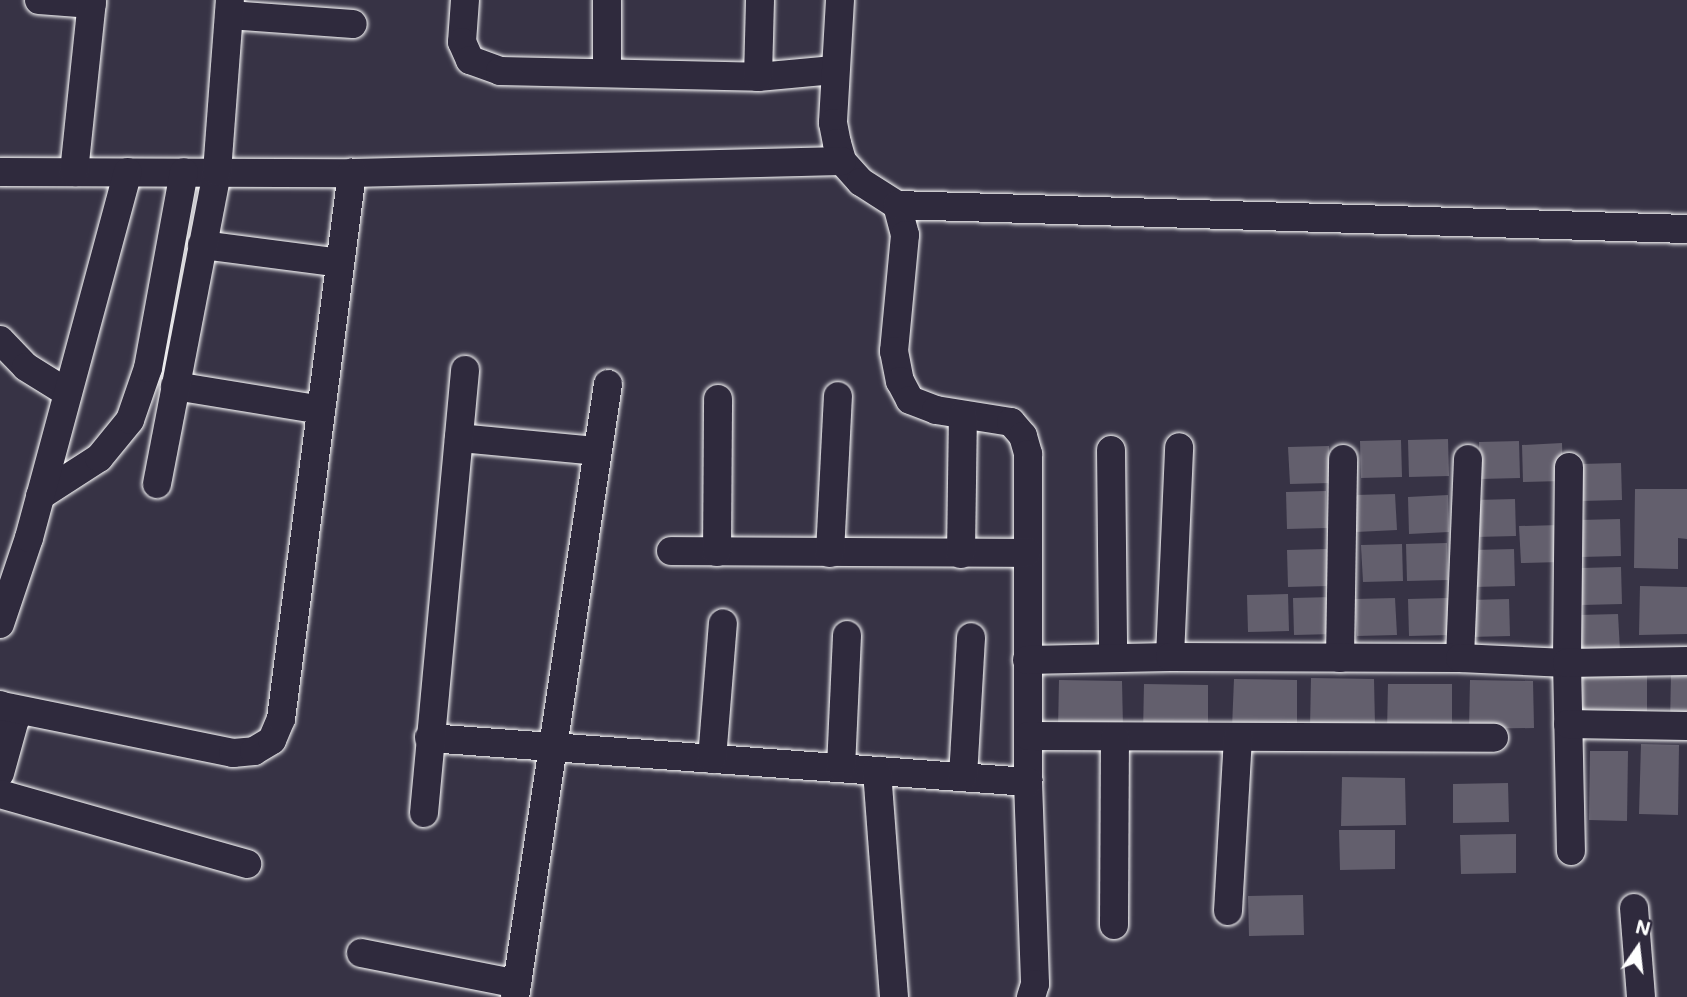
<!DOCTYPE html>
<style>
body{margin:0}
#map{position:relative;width:1687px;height:997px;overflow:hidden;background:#373345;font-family:Mali,sans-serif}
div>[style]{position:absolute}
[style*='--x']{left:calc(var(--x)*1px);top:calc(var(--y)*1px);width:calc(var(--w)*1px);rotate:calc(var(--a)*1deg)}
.building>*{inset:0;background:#635f6d}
.roads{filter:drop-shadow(0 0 2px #fff) drop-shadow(0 0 2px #fff)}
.minor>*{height:28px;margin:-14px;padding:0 14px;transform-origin:14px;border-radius:14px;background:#2f2a3d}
span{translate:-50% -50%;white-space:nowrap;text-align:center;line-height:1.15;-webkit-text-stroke:5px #2f2a3d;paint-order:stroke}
.north{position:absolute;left:1603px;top:913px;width:70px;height:70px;-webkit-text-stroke:5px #2f2a3d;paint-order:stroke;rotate:14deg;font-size:19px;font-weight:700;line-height:28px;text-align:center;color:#fff}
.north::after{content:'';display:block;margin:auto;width:24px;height:32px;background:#fff;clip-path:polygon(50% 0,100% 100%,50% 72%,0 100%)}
</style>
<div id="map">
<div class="building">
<i style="clip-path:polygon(1448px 439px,1449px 476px,1409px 477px,1408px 440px)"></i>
<i style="clip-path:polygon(1401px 440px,1402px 477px,1361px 478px,1360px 441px)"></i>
<i style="clip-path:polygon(1519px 441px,1520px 478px,1480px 479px,1479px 442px)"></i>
<i style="clip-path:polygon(1562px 443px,1563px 481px,1523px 482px,1522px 445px)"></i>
<i style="clip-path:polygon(1329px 446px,1330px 483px,1290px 484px,1288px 447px)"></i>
<i style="clip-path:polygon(1621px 463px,1622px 500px,1581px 501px,1580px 464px)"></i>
<i style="clip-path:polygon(1635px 489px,1687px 489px,1687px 539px,1678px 538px,1678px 569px,1634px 568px)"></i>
<i style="clip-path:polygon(1326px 491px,1327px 528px,1287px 529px,1286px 492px)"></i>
<i style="clip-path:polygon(1395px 494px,1397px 530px,1356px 532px,1355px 495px)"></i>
<i style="clip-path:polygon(1448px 495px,1449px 532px,1409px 534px,1408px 497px)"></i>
<i style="clip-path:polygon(1515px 499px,1516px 536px,1476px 537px,1475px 500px)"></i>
<i style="clip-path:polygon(1620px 519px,1621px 556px,1581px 557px,1579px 520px)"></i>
<i style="clip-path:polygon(1560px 525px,1561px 562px,1521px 563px,1519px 526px)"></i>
<i style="clip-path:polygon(1447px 543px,1448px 580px,1407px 581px,1406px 544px)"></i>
<i style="clip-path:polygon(1402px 544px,1403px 581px,1363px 582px,1361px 545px)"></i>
<i style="clip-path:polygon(1327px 549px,1329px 586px,1288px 587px,1287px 550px)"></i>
<i style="clip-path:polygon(1514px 549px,1515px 586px,1474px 587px,1473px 550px)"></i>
<i style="clip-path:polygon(1621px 567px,1622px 604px,1582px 605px,1581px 568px)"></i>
<i style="clip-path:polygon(1640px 586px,1687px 587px,1687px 634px,1639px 635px)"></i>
<i style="clip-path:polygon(1288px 594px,1289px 631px,1248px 632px,1247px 595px)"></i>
<i style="clip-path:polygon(1333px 597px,1335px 634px,1294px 635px,1293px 598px)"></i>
<i style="clip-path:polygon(1395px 598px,1397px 635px,1357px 636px,1355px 599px)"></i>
<i style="clip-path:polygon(1448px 598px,1449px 635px,1409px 636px,1408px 599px)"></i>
<i style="clip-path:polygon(1509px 599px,1510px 636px,1470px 637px,1469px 600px)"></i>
<i style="clip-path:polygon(1618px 614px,1620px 651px,1579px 652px,1578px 615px)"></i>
<i style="clip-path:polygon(1583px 673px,1647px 674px,1647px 721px,1582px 722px)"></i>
<i style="clip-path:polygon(1671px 675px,1687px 675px,1687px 723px,1670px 724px)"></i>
<i style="clip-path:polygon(1311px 678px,1374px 679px,1375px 726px,1310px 727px)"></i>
<i style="clip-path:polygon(1234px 679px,1297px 680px,1297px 727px,1232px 728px)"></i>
<i style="clip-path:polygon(1059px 680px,1122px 681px,1123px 728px,1058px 729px)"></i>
<i style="clip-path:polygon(1470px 680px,1533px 681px,1534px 728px,1469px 729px)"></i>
<i style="clip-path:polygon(1144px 684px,1208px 685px,1208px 732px,1143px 733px)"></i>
<i style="clip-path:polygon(1388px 684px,1452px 684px,1452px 732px,1387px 732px)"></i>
<i style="clip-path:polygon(1641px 744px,1679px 745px,1678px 815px,1639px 814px)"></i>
<i style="clip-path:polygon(1590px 751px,1628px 751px,1627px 821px,1589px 820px)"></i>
<i style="clip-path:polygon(1342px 777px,1405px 778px,1406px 825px,1341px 826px)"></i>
<i style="clip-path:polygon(1508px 783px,1509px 822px,1453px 823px,1453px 784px)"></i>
<i style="clip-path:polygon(1339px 830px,1395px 830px,1395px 869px,1340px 870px)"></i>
<i style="clip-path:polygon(1516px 834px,1516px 873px,1461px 874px,1460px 835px)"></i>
<i style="clip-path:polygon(1303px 895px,1304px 935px,1249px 936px,1248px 896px)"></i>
</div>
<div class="roads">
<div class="minor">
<i style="--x:39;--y:0;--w:53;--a:4.3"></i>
<i style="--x:465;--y:0;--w:42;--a:94.1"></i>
<i style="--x:462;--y:42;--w:20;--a:66"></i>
<i style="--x:470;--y:60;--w:32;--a:20"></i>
<i style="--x:500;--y:71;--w:258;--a:1.3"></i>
<i style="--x:758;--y:77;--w:76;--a:-5.3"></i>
<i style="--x:607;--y:0;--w:73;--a:90"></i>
<i style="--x:840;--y:0;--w:123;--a:93.3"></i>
<i style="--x:833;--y:123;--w:20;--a:79"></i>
<i style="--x:837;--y:143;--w:19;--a:74"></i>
<i style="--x:842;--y:161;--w:28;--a:48"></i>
<i style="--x:861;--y:182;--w:43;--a:32.6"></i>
<i style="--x:897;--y:205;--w:31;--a:75"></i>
<i style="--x:905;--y:235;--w:117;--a:95.4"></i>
<i style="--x:894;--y:351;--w:31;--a:79"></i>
<i style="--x:900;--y:381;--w:21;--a:62"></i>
<i style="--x:910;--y:400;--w:28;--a:21"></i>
<i style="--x:936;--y:410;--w:76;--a:9.1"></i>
<i style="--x:1011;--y:422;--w:18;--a:49"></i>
<i style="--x:1023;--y:436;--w:19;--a:74"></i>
<i style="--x:1028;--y:454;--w:328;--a:90"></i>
<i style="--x:1028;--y:782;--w:202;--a:88"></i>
<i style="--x:1035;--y:984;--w:14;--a:107"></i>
<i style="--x:229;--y:15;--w:124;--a:4.2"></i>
<i style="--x:758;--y:77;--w:77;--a:-88.5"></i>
<i style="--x:0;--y:172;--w:352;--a:0.2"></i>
<i style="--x:352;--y:173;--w:490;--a:-1.4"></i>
<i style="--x:74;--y:172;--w:173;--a:-84"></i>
<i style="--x:897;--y:205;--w:790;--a:1.74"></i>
<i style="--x:202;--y:245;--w:139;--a:7.4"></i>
<i style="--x:0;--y:340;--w:37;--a:46"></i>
<i style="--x:26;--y:367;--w:49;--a:31.8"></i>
<i style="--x:175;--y:386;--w:148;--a:9.3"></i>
<i style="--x:459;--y:438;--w:139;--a:5.4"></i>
<i style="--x:1111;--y:450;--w:208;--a:89.4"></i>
<i style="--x:1569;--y:467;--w:196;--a:90.6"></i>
<i style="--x:1567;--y:663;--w:188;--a:88.8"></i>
<i style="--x:157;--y:484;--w:318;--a:-79.1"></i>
<i style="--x:217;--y:172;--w:172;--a:-85.7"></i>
<i style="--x:40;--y:496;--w:70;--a:-32.8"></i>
<i style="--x:99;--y:458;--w:49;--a:-50.8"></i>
<i style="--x:130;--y:420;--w:55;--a:-70.9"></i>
<i style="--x:148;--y:368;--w:199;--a:-79.6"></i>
<i style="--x:671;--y:551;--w:356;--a:0.3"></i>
<i style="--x:717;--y:552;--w:153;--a:-89.6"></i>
<i style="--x:830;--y:553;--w:157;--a:-87.1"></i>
<i style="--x:961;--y:554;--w:139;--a:-89.2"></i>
<i style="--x:0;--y:624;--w:91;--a:-71.4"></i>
<i style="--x:29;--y:538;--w:379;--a:-74.9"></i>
<i style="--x:1170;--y:657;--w:210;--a:-87.5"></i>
<i style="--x:1340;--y:658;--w:199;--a:-89.1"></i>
<i style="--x:1460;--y:658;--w:199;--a:-87.7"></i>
<i style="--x:1027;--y:660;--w:143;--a:-1.2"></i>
<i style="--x:1170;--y:657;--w:290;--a:0.2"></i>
<i style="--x:1460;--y:658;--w:107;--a:2.7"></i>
<i style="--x:1567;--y:663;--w:120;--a:-1"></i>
<i style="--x:0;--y:705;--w:21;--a:43"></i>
<i style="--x:15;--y:719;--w:56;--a:105.5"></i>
<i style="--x:2;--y:706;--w:236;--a:11.5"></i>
<i style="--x:233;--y:753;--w:21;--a:-5"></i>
<i style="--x:254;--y:751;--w:21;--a:-31"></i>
<i style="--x:272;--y:740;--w:23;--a:-67"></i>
<i style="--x:281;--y:719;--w:551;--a:-82.59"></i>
<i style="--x:1568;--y:724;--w:119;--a:1"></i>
<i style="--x:1028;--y:736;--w:466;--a:0.2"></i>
<i style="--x:429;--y:738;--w:601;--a:4.2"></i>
<i style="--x:712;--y:759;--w:136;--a:-85.4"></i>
<i style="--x:841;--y:768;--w:133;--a:-87.4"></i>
<i style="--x:877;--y:771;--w:227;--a:85.7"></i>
<i style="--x:963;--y:777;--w:140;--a:-86.7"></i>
<i style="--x:0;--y:794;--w:257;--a:15.8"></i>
<i style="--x:424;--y:813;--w:445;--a:-84.7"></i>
<i style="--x:1634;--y:908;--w:89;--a:85.5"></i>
<i style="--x:1228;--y:911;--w:174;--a:-86.7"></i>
<i style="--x:1114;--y:925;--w:188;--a:-89.7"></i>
<i style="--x:361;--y:953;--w:159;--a:11.2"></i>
<i style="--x:515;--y:997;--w:620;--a:-81.37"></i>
</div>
</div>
<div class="north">N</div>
</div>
